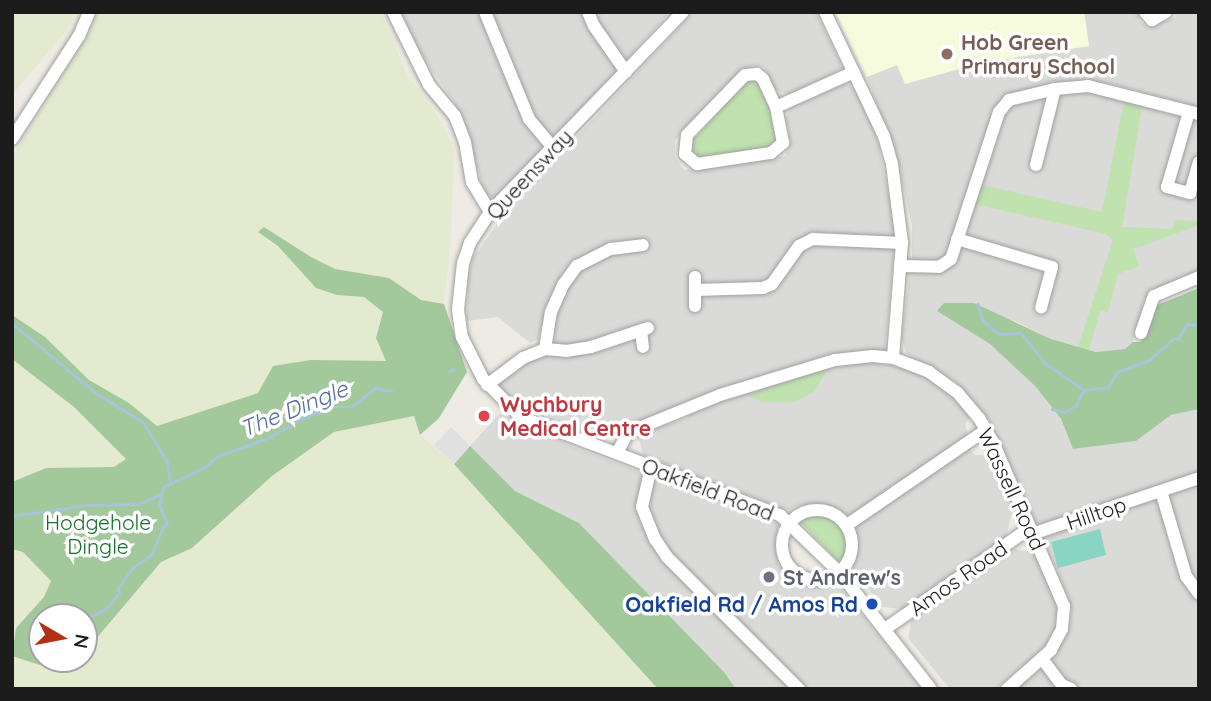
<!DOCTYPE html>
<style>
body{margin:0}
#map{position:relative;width:1211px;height:701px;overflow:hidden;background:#edebe3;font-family:Quicksand,sans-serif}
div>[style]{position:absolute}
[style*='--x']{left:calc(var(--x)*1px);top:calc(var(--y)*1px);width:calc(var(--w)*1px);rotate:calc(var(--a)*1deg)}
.residential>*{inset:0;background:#dadad9}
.education>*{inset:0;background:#f6fbde}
.farmland>*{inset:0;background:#e3ead0}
.grass>*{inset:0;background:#bfe2ae}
.forest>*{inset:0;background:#a2c89c}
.pitch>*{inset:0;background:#89d4c3}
.parking>*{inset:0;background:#e0e0e0}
.stream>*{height:2.5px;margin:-1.25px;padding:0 1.25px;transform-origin:1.25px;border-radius:1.25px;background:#a8c4d6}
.roads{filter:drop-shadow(0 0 2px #a0a0a0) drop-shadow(0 0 2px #a0a0a0)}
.minor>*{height:12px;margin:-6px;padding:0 6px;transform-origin:6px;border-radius:6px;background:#fff}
.minor>.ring{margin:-6px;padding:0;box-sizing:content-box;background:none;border:12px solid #fff;border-radius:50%}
.dots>*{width:19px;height:19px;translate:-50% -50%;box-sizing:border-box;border:4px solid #fff;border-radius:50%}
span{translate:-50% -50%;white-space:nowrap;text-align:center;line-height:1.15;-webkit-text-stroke:7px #fff;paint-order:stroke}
.education-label{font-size:21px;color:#785e54;font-weight:700}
.left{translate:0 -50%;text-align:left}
.street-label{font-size:21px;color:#1c1c1c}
.health-label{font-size:21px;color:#be3a42;font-weight:700}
.park-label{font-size:21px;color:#176e2d}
.worship-label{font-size:21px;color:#5b616d;font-weight:700}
.transit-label{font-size:21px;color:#164399;font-weight:700}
.right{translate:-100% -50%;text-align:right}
.water-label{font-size:23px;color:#546da1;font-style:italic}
.frame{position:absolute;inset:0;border:14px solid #1c1c1c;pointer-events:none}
.north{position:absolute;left:28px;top:603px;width:70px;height:70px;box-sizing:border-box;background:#fff;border:2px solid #a4a4a4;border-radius:50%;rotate:100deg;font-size:19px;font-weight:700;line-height:28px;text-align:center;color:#1c1c1c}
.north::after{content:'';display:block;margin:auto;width:24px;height:32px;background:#b33015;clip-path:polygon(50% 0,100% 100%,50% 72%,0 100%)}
</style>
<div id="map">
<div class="residential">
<i style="clip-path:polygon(401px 12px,670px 12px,498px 200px,486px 194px,455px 103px,416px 47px)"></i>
<i style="clip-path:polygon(694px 12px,816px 12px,843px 68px,790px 95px,775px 90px,764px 67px,750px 66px,675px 140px,675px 157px,684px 170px,785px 156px,791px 142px,786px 119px,791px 107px,844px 83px,856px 89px,876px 136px,896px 227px,884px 361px,924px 374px,951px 392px,971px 416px,965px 423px,968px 436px,853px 516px,821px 505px,802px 505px,788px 510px,643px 455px,640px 442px,635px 436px,687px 418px,680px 406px,622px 431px,607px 433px,602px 440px,532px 413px,510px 400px,500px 384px,509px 370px,530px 358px,554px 355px,555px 321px,544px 318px,538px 339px,530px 343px,498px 317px,467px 321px,468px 276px,473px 258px,505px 213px)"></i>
<i style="clip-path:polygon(1084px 12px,1138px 12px,1140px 22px,1148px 27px,1176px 17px,1176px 12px,1199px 12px,1199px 107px,1107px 83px,1095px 93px,1199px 121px,1199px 273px,1144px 299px,1133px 342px,1125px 349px,1096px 352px,1051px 339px,1015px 321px,937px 311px,990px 344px,1035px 386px,1061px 420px,1073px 449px,1136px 441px,1171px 415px,1199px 409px,1199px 689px,1016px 689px,1053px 660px,1070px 625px,1072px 611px,1058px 572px,988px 418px,955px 381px,907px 354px,901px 339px,912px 258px,912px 225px,899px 165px,867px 77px,897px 64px,905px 83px,985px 62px,1089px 46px)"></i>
<i style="clip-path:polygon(500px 413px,566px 444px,778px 524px,777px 544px,787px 574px,811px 587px,841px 589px,922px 689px,736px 689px,724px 672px,579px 523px,515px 491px,469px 447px)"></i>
<i style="clip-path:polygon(968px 447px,975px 455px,991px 455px,1014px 504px,1005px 541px,906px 609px,882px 607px,852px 567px,857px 550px,854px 528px)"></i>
<i style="clip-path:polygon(1009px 548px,1036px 553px,1059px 607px,1058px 626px,1048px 646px,995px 689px,950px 689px,908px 638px,913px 613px)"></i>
</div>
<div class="education">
<i style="clip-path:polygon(835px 12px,1084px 12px,1089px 46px,985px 62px,905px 84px,897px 65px,867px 77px)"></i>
</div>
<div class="farmland">
<i style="clip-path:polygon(12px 12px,75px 12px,68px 29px,12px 95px)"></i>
<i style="clip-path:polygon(98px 12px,381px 12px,407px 74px,438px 116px,454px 148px,451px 237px,444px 304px,421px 300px,389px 278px,335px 269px,311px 257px,264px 227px,268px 242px,278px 246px,337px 295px,364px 297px,383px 312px,376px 338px,386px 361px,311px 360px,258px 393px,157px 426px,129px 403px,89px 380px,45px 337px,12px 315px,12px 157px,91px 29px)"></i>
<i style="clip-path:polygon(12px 359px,74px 407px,126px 459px,114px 467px,46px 468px,12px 482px)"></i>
<i style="clip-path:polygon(414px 416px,420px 435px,454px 464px,534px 550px,658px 689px,12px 689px,12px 656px,49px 668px,71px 668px,79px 659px,84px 659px,84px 653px,161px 562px,192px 548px,272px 476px,334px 432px)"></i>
<i style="clip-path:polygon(12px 549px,23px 552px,51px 581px,44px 597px,16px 628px,12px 644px)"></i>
</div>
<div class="grass">
<i style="clip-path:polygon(754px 78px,762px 85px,780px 135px,772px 146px,699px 160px,690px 150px,691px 142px,748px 80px)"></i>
<i style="clip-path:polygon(1124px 101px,1142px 106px,1122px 227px,1172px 229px,1176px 220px,1196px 221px,1199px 215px,1199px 225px,1133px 249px,1139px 266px,1118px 274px,1108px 312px,1100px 311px,1089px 350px,1078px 347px,1113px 240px,1106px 234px,974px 204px,982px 185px,1102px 212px)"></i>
<i style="clip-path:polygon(829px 367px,814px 392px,793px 402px,763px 402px,747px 395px)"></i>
<i style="clip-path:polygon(813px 513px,828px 516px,842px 525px,848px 538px,846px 559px,837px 560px,801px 523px,800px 518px)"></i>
</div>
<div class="forest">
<i style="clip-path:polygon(264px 227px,311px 257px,335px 269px,389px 278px,421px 300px,444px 304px,467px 372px,439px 418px,420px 435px,414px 416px,334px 432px,272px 476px,192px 548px,161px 562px,84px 653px,84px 617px,42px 617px,42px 659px,79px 659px,71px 668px,49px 668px,12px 656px,16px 628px,44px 597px,51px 581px,23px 552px,12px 549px,12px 482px,46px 468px,114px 467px,126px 459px,74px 407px,12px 359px,12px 315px,45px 337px,89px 380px,129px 403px,157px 426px,258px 393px,273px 366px,311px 360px,386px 361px,376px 338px,383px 312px,364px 297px,337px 295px,316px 288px,278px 246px,258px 232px)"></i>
<i style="clip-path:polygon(1199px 288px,1199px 409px,1171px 415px,1136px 441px,1073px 449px,1061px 419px,1035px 386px,990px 344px,937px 311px,944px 303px,974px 303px,1051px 339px,1096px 352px,1125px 349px,1133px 342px,1141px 342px,1150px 308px)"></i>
<i style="clip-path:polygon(470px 446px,515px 491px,579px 523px,724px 672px,736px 689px,658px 689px,454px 464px)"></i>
</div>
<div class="pitch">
<i style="clip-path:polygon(1100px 529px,1106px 555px,1058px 568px,1051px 542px)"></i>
</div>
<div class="parking">
<i style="clip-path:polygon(451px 427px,470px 446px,454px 464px,434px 445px)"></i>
</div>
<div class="stream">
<i style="--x:978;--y:304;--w:17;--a:73"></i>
<i style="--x:983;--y:320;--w:21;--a:41"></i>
<i style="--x:999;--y:334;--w:22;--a:-3"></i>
<i style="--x:1021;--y:333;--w:38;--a:51"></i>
<i style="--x:1045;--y:363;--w:47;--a:34.7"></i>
<i style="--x:1084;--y:390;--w:24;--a:-7"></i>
<i style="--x:1108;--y:387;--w:17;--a:-59"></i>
<i style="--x:1117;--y:372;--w:33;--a:-20"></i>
<i style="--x:1148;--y:361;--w:35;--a:-41"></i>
<i style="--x:1174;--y:338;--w:4;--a:14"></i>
<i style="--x:1178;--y:339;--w:17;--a:-59"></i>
<i style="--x:1187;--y:324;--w:12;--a:5"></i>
<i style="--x:12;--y:323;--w:109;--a:39.8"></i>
<i style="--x:96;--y:393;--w:55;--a:31.7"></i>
<i style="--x:143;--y:422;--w:46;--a:58.4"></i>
<i style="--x:167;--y:461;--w:20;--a:81"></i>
<i style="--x:449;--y:371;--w:5;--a:-22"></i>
<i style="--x:1052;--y:409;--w:13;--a:13"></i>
<i style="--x:1065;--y:412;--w:13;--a:-32"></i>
<i style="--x:1076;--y:405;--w:16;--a:-63"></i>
<i style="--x:12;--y:516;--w:77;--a:-8.2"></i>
<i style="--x:88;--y:505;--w:50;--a:-1.1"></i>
<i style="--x:138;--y:504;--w:23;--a:-23"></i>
<i style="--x:84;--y:620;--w:25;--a:-27"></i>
<i style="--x:106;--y:609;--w:21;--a:-51"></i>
<i style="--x:119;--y:593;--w:5;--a:-101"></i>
<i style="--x:118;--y:588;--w:24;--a:-55"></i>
<i style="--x:132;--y:568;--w:24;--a:-35"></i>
<i style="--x:152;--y:554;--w:29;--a:-68"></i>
<i style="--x:163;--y:527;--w:5;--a:-37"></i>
<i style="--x:167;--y:524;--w:21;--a:-113"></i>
<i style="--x:159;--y:505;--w:18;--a:-77"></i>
<i style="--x:163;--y:487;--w:47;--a:-25.5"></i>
<i style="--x:205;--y:467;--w:17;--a:-40"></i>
<i style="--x:218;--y:456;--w:53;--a:-19.8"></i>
<i style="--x:268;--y:438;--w:40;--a:-29.7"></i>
<i style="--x:303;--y:418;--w:31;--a:-21"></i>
<i style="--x:332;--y:407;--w:19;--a:0"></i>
<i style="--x:351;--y:407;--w:31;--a:-38"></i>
<i style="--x:375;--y:388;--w:17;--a:10"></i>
<i style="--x:36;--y:646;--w:6;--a:-9"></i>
</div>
<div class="roads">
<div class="minor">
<i style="--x:393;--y:12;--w:81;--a:63.7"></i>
<i style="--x:429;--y:85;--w:40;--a:50"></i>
<i style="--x:455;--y:116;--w:28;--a:69"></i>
<i style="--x:465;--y:142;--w:41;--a:80.1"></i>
<i style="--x:472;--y:182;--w:35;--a:59"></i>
<i style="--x:485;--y:12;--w:116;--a:67.6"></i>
<i style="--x:529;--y:119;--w:38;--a:50"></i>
<i style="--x:588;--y:12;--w:15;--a:67"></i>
<i style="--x:594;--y:26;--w:56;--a:55.2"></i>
<i style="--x:683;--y:12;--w:278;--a:134"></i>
<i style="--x:490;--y:212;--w:37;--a:123"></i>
<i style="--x:470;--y:243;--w:21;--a:109"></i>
<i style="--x:463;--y:263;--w:47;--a:96.1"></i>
<i style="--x:458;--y:310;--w:27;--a:82"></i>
<i style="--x:462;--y:337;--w:47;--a:63.4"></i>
<i style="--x:483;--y:379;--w:54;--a:45"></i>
<i style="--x:521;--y:417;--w:278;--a:20.8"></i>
<i style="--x:781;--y:516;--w:82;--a:44"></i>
<i style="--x:840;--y:573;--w:147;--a:51.9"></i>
<i style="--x:825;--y:12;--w:137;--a:64.6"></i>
<i style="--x:884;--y:136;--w:29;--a:74"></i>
<i style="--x:892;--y:164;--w:80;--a:82.8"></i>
<i style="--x:902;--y:243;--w:115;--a:94.5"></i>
<i style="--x:1145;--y:12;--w:11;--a:49"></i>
<i style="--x:1152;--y:20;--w:16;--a:-30"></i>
<i style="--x:776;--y:107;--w:31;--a:-115"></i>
<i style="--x:763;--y:79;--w:8;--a:-140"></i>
<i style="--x:757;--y:74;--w:12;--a:175"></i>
<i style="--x:745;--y:75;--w:83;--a:134"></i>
<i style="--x:687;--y:135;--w:19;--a:96"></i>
<i style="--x:685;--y:154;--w:16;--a:40"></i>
<i style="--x:697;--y:164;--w:75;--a:-8.5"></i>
<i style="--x:771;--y:153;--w:16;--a:-40"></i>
<i style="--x:783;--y:143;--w:37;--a:-101"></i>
<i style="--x:776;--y:107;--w:85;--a:-24.2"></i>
<i style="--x:1189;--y:112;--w:78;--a:106.3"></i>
<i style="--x:1167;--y:187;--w:24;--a:15"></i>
<i style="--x:1190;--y:193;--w:32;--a:-74"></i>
<i style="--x:12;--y:139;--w:123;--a:-57"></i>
<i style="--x:79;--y:36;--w:26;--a:-67"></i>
<i style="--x:1036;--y:165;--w:78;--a:-76"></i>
<i style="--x:957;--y:239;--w:99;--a:16.4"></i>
<i style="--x:1052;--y:267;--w:42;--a:105"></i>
<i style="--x:900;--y:266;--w:39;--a:1"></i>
<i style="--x:939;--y:267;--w:14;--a:-34"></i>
<i style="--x:951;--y:259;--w:155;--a:-71.9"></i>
<i style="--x:999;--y:112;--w:16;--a:-50"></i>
<i style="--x:1009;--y:100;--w:47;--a:-13.4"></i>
<i style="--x:1055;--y:89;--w:33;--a:-5"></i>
<i style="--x:1088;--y:86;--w:114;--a:14.2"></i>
<i style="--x:695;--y:290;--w:68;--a:-1.7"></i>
<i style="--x:763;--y:288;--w:10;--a:-24"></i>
<i style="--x:772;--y:284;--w:47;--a:-54.6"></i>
<i style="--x:799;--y:246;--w:16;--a:-27"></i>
<i style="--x:813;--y:239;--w:89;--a:2.6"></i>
<i style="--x:695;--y:306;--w:29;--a:-90"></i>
<i style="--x:641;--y:331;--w:16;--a:83"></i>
<i style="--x:1141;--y:333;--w:39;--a:-71"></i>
<i style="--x:1154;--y:296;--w:49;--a:-22.9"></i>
<i style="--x:545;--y:349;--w:21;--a:5"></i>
<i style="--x:566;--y:351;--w:25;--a:-9"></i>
<i style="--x:591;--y:347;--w:60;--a:-18.4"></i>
<i style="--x:487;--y:385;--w:45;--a:-36.9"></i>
<i style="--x:523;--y:358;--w:24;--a:-22"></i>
<i style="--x:545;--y:349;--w:37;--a:-81"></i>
<i style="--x:551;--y:312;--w:30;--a:-66"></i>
<i style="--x:563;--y:285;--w:24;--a:-54"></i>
<i style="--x:577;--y:266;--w:38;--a:-27"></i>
<i style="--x:611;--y:249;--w:32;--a:-7"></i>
<i style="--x:617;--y:453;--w:21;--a:-62"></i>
<i style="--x:627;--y:434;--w:8;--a:-30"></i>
<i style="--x:634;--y:430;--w:93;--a:-22.1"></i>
<i style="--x:720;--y:395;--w:120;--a:-16.9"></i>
<i style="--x:835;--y:360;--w:38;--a:-6"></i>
<i style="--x:873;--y:356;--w:20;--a:6"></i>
<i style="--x:893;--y:358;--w:39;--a:21"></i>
<i style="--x:929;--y:372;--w:34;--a:36"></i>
<i style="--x:957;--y:392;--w:34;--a:50"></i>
<i style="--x:979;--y:418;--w:28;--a:60"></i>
<i style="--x:993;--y:442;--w:179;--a:66.6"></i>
<i style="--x:1064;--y:606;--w:23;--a:95"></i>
<i style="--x:1062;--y:629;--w:24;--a:118"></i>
<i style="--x:1051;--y:650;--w:59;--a:138.4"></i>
<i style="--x:651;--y:467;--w:41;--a:102.7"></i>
<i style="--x:642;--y:507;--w:35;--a:68"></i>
<i style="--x:655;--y:539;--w:22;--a:56"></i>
<i style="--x:667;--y:557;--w:187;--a:45"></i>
<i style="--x:1161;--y:491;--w:89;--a:73.6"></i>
<i style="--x:1186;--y:576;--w:22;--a:54"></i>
<i class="ring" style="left:782px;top:510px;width:58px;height:58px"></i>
<i style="--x:847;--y:525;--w:168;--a:-34.4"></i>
<i style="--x:1032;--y:534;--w:176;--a:-18.5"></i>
<i style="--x:885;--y:629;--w:177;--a:-34.9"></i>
<i style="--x:1043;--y:660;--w:31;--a:53"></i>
<i style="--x:1062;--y:685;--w:10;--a:24"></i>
</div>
</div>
<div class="dots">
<i style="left:947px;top:54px;background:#8d6e63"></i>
<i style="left:484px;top:416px;background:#e0444e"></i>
<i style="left:769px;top:577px;background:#6b7280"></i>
<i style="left:872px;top:604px;background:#1a4fb4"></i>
</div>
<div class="education-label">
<span class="left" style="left:961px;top:54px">Hob Green<br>Primary School</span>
</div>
<div class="street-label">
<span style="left:529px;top:174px;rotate:-47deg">Queensway</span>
<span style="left:708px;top:489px;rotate:21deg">Oakfield Road</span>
<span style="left:1012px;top:489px;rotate:65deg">Wassell Road</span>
<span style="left:1096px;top:513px;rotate:-19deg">Hilltop</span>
<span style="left:958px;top:578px;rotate:-35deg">Amos Road</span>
</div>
<div class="health-label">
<span class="left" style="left:500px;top:416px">Wychbury<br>Medical Centre</span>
</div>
<div class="park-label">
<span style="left:98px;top:534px">Hodgehole<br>Dingle</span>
</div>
<div class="worship-label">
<span class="left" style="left:783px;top:577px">St Andrew's</span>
</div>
<div class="transit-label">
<span class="right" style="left:858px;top:604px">Oakfield Rd / Amos Rd</span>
</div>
<div class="water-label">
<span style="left:294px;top:409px;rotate:-22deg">The Dingle</span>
</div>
<div class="frame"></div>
<div class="north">N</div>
</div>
